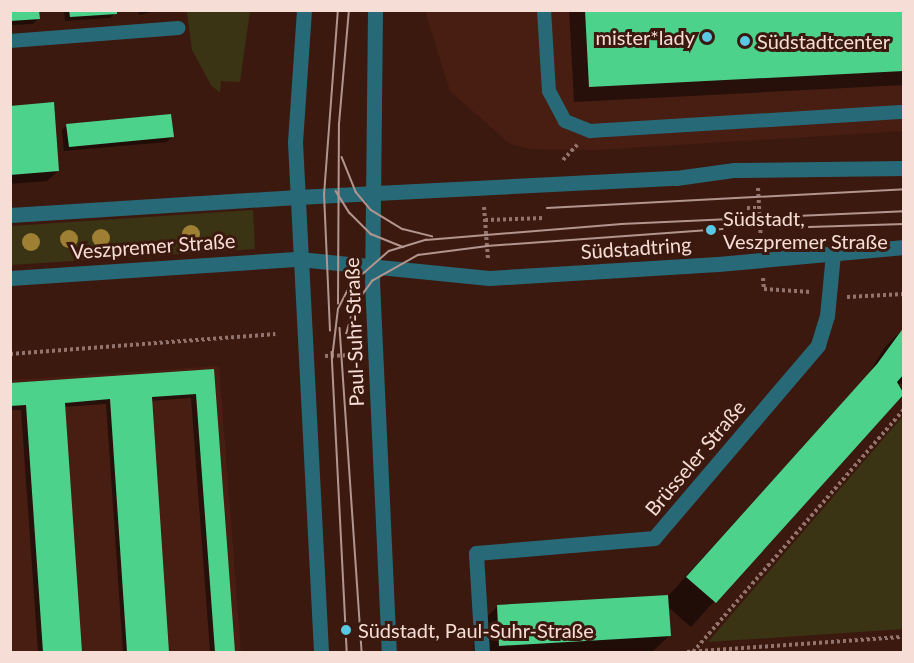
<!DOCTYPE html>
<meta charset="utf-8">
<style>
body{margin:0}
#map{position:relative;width:914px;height:663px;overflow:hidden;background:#3c190f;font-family:Lato,sans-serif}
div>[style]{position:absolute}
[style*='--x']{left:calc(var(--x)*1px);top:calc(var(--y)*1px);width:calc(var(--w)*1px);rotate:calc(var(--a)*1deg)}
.built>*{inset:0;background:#481e12}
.green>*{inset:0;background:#3b3414}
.shadow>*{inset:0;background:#0007}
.building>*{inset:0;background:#4dd28c}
.path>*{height:4px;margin-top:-2px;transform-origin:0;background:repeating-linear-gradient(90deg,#93746c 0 3px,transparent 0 6px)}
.service>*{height:14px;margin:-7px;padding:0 7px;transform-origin:7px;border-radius:7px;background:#286978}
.minor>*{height:15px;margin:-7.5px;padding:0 7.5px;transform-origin:7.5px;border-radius:7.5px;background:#286978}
.tertiary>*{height:15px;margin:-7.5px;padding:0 7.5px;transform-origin:7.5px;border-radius:7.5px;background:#286978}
.tram>*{height:1.5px;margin:-0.75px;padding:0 0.75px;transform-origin:0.75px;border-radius:0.75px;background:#b2958d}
.trees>*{width:18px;height:18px;margin:-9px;border-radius:50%;background:#9e7f34}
.dots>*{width:16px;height:16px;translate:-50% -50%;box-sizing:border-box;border:3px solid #3c190f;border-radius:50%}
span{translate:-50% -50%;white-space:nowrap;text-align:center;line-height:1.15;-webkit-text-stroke:6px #3c190f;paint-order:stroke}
.poi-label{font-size:20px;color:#f6ddd6}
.right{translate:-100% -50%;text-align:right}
.left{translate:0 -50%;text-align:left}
.street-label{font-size:20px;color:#f6ddd6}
.frame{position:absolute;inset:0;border:12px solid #f6ddd6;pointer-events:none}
</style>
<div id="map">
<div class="built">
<i style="clip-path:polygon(425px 11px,903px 11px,903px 131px,595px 150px,531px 149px,510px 144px,450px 91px)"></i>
<i style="clip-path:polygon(219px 366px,241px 652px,11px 652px,11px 380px)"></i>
</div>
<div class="green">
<i style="clip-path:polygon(182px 11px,250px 11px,240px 82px,221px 81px,220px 93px,211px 85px,192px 50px,187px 12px)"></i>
<i style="clip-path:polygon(253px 210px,255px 249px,11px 265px,11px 226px)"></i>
<i style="clip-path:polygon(903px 416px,903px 629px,708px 642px)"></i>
</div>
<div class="shadow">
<i style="clip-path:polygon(10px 10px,38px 19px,33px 24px,10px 25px)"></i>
<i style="clip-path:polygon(64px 10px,115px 10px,115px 13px,110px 18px,65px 21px)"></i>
<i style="clip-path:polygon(138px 10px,161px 10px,139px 15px)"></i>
<i style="clip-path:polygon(569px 10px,904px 10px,904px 85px,574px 102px)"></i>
<i style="clip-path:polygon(10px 107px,58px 171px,47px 181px,10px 184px)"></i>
<i style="clip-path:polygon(67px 125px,172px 137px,167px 142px,64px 151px,62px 130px)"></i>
<i style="clip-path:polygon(904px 328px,904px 384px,898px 384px,904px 391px,691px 627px,667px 606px,669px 636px,652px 652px,474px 652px,473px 630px,498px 606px,668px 596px,868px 375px,885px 347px)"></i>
<i style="clip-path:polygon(213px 371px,233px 652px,210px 652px,191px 398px,150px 401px,168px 652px,123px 652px,106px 404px,64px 407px,81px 652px,38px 652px,21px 410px,10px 410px,10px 385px)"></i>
</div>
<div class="building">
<i style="clip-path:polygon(10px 10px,39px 10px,40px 19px,10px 21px)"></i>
<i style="clip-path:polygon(69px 10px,117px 10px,117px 14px,70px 17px)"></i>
<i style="clip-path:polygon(585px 10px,904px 10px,904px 71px,589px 87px)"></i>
<i style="clip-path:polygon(54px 102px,59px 171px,10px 175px,10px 106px)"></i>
<i style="clip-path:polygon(171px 114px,174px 137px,69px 147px,66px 124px)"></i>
<i style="clip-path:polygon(904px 327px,904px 374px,897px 382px,904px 394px,716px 603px,686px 577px,877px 364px)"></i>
<i style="clip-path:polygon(214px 369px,235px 652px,215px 652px,196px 394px,152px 397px,169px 652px,127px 652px,110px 399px,65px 403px,82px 652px,43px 652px,26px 405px,10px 406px,10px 383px)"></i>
<i style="clip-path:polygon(668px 595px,671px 636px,499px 646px,497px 605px)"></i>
</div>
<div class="path">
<i style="--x:563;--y:160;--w:21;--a:-47"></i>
<i style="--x:758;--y:188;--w:53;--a:86.8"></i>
<i style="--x:484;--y:207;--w:52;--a:85.6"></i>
<i style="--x:747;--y:208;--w:12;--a:0"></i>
<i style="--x:485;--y:220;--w:59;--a:-1.9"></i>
<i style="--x:763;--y:278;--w:11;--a:85"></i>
<i style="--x:764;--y:289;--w:47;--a:3.7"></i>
<i style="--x:847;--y:297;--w:57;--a:-3"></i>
<i style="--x:10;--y:354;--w:266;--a:-4.3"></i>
<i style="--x:325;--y:356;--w:31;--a:-2"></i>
<i style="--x:687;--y:652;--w:218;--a:-4"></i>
<i style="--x:693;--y:652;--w:322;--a:-49"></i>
</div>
<div class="service">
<i style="--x:544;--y:10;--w:81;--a:86.5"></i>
<i style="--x:549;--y:91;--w:34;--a:62"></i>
<i style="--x:565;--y:121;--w:27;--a:22"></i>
<i style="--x:590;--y:131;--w:315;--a:-3.5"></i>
<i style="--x:10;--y:41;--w:169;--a:-4.4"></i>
</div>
<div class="minor">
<i style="--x:10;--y:215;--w:288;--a:-3.6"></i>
<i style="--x:10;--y:278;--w:290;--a:-3.8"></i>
<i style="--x:482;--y:652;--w:99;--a:-93.5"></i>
<i style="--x:476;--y:553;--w:179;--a:-4.8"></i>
<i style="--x:654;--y:538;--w:253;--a:-49.6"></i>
<i style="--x:818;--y:345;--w:30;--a:-73"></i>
<i style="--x:827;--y:316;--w:62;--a:-84.5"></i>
</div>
<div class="tertiary">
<i style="--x:304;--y:10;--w:132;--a:93.9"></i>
<i style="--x:295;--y:142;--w:511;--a:87.08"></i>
<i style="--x:375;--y:10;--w:271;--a:90.6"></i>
<i style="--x:372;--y:281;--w:371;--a:87.4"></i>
<i style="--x:297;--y:197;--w:379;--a:-2.9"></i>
<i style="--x:676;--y:178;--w:59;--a:-7.9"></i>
<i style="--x:734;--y:170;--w:170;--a:-0.7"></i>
<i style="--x:299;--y:259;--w:191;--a:5.7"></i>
<i style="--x:489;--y:278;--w:229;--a:-3.5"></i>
<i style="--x:718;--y:264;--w:187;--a:-5.2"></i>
</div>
<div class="tram">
<i style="--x:342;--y:157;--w:38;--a:68"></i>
<i style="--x:356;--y:192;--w:23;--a:50"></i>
<i style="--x:371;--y:210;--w:37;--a:31"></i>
<i style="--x:403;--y:229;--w:30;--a:14"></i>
<i style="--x:336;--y:191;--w:26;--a:58"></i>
<i style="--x:350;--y:213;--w:30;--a:45"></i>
<i style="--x:371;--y:234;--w:35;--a:22"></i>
<i style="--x:547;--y:208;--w:358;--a:-3"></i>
<i style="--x:809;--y:227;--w:95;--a:-1.8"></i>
<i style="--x:338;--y:304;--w:180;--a:-89.7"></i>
<i style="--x:339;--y:124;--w:114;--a:-85"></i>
<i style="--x:340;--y:328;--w:325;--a:86.1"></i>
<i style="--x:330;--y:331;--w:136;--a:-92.5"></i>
<i style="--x:324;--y:195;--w:186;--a:-85.7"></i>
<i style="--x:345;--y:338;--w:33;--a:-74"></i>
<i style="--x:354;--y:306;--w:31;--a:-54"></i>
<i style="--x:372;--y:281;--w:53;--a:-29.5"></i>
<i style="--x:418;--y:255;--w:70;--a:-7.4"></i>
<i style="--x:487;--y:246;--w:236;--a:-4.1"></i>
<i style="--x:332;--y:352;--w:300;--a:87.1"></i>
<i style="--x:332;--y:359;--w:50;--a:-83.2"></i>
<i style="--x:338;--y:309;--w:28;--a:-63"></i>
<i style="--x:351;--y:284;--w:50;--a:-41"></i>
<i style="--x:389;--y:251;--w:39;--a:-17"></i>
<i style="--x:426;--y:240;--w:196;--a:-4.7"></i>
<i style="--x:621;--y:224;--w:283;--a:-2.6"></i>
</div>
<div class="trees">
<i style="left:191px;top:234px"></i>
<i style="left:101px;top:238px"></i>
<i style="left:69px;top:239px"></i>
<i style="left:31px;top:242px"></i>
</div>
<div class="dots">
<i style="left:707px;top:37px;background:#59c8e4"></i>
<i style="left:745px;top:41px;background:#59c8e4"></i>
<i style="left:711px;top:230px;background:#59c8e4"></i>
<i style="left:346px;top:630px;background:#59c8e4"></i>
</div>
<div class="poi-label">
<span class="right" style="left:695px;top:37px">mister*lady</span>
<span class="left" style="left:757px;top:41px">Südstadtcenter</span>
<span class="left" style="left:723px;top:230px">Südstadt,<br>Veszpremer Straße</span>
<span class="left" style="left:358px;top:630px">Südstadt, Paul-Suhr-Straße</span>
</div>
<div class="street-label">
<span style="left:153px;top:246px;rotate:-4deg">Veszpremer Straße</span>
<span style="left:636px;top:248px;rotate:-4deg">Südstadtring</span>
<span style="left:354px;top:332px;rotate:-92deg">Paul-Suhr-Straße</span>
<span style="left:695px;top:458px;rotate:-50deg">Brüsseler Straße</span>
</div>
<div class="frame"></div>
</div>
